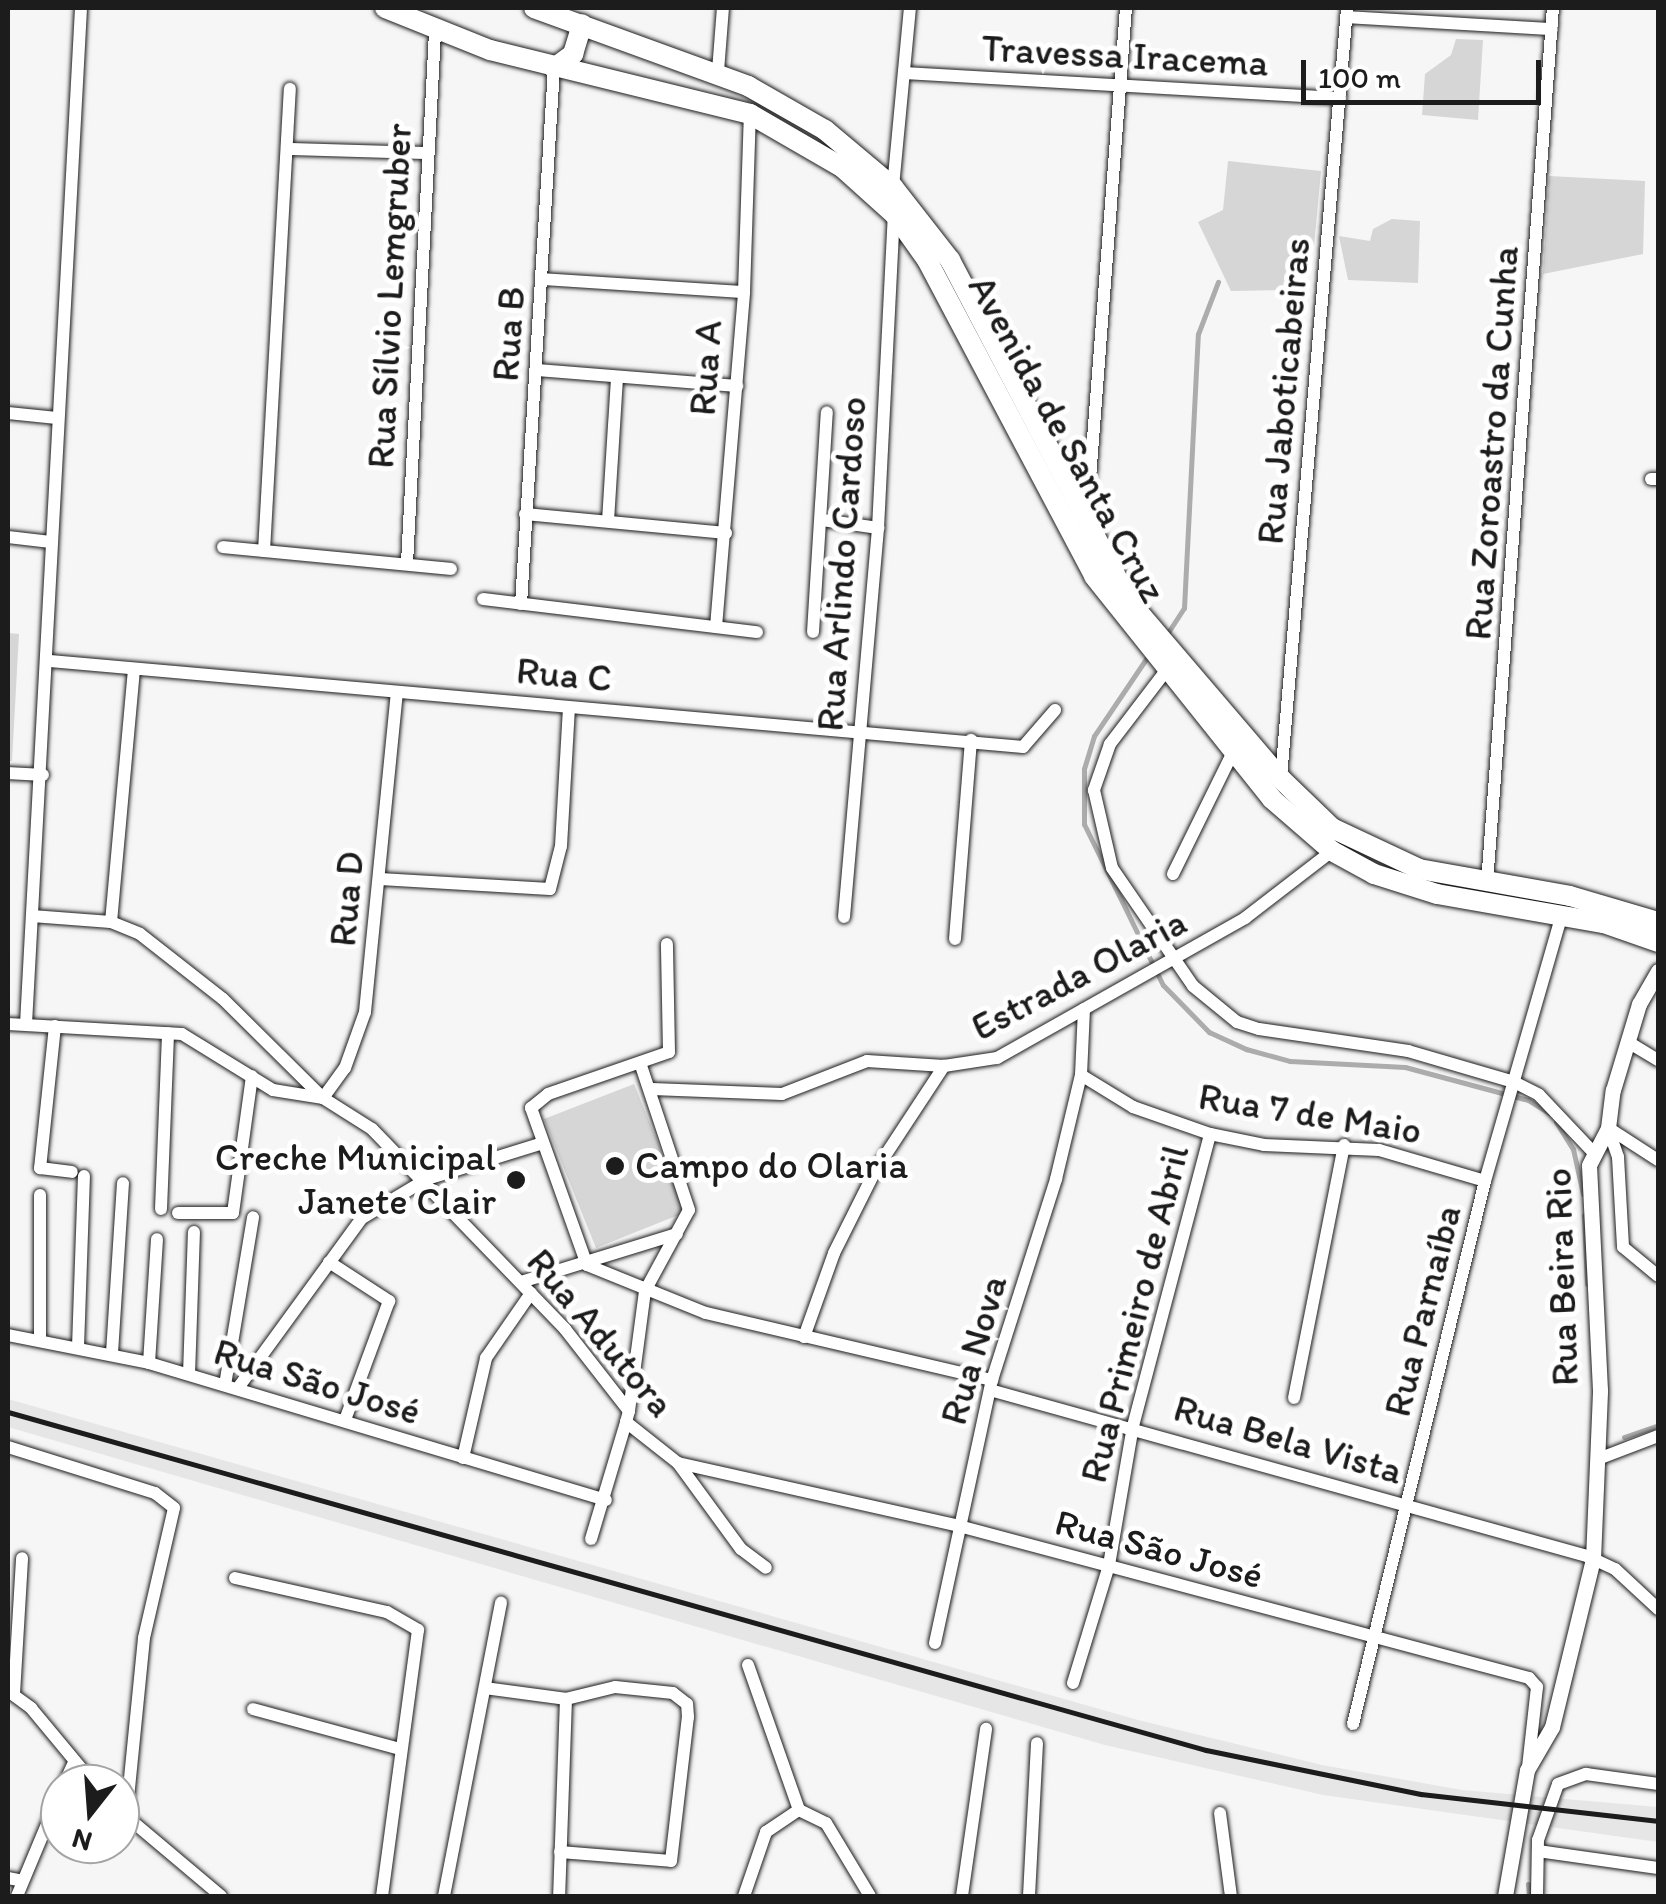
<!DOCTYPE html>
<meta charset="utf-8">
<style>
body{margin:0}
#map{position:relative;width:1666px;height:1904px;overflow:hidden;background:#f6f6f6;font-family:Itim,sans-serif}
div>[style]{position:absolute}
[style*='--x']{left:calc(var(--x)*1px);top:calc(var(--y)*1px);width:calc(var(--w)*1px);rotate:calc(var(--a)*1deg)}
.built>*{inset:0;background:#e6e6e6}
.green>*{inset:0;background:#d6d6d6}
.stream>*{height:5px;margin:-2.5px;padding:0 2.5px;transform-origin:2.5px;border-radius:2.5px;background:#acacac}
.roads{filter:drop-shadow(0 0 2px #1c1c1c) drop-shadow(0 0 2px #1c1c1c)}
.minor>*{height:12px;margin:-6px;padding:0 6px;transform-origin:6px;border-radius:6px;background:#fff}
.tertiary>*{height:15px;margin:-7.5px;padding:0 7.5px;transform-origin:7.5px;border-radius:7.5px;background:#fff}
.primary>*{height:20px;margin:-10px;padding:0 10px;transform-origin:10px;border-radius:10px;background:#fff}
.rail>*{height:5px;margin:-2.5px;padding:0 2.5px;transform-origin:2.5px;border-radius:2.5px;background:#1c1c1c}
.dots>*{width:28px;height:28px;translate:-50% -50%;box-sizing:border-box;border:5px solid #fff;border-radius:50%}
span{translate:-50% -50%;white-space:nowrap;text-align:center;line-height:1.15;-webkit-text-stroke:10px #fff;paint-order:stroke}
.street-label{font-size:38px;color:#1c1c1c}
.poi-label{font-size:38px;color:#1c1c1c}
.right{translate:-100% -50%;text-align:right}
.left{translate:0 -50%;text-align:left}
.frame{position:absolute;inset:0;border:10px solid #1c1c1c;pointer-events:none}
.north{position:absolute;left:40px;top:1764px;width:100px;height:100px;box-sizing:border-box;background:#fff;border:2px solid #a4a4a4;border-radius:50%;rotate:197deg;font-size:28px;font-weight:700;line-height:40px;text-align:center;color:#1c1c1c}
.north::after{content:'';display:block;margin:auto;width:35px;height:45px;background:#1c1c1c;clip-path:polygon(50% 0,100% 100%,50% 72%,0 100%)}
.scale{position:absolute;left:1301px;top:60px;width:240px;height:45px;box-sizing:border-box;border:5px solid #1c1c1c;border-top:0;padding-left:12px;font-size:30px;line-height:35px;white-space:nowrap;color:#1c1c1c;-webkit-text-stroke:8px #fff;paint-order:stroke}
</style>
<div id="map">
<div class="built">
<i style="clip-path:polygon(8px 1399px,1138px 1720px,1322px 1765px,1462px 1790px,1658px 1807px,1658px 1842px,1323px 1795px,1105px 1745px,8px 1427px)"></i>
</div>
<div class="green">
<i style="clip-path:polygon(1456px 39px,1483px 40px,1478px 120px,1422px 115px,1425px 74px,1451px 55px)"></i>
<i style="clip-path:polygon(1228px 161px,1321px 171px,1314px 246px,1293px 290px,1231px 291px,1198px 222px,1223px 210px)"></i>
<i style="clip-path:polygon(1549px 176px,1645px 181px,1643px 254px,1543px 274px)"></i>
<i style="clip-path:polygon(1392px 219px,1420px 221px,1418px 283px,1348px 280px,1339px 236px,1370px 241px,1373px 229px)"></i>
<i style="clip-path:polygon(8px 633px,19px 634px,12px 761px,8px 761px)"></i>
<i style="clip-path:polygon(634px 1084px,686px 1212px,596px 1248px,544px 1119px)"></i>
</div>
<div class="stream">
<i style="--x:1167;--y:634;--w:31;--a:-57"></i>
<i style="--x:1184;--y:608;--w:274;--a:-87.1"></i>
<i style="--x:1198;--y:334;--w:56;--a:-69"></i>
<i style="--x:1150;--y:653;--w:100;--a:124"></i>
<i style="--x:1094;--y:736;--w:34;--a:107"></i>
<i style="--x:1084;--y:769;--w:55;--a:90"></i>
<i style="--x:1084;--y:824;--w:179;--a:63.9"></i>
<i style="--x:1163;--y:985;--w:66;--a:45.6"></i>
<i style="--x:1209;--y:1032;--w:41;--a:24.7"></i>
<i style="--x:1246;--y:1049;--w:46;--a:15.3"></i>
<i style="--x:1290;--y:1061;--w:115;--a:3"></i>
<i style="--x:1405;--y:1067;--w:127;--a:15"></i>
<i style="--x:1528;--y:1100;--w:25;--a:32"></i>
<i style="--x:1556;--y:1122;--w:32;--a:58"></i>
<i style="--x:1573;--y:1149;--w:46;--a:77.5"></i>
<i style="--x:1584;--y:1215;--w:69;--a:87.5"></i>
<i style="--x:1624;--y:1437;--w:36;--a:-19"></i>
<i style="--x:1528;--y:1884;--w:12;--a:85"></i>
</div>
<div class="roads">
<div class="minor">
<i style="--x:1347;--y:17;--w:205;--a:3.4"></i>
<i style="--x:718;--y:71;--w:63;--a:-85.5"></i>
<i style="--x:906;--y:73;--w:435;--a:3.3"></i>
<i style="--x:289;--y:149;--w:138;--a:1.7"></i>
<i style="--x:893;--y:187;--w:180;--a:-84.6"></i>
<i style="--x:542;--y:279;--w:202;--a:3.7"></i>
<i style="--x:537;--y:370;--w:201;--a:4.6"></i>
<i style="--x:8;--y:413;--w:49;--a:5.8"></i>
<i style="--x:1651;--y:479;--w:7;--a:0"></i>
<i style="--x:525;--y:514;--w:202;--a:5.4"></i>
<i style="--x:1087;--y:518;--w:511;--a:-85.63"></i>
<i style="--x:822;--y:520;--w:57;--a:8.1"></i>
<i style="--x:608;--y:521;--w:143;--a:-86.4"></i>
<i style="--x:8;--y:537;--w:43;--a:6.6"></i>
<i style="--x:223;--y:547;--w:229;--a:5.5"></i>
<i style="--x:264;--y:551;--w:463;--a:-86.8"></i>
<i style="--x:407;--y:563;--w:532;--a:-86.98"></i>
<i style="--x:483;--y:599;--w:276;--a:6.9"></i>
<i style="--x:521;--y:604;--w:537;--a:-86.48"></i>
<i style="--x:716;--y:627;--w:336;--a:-85.2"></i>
<i style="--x:744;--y:292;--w:178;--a:-88.1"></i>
<i style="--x:813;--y:632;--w:220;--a:-86.4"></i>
<i style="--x:50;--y:661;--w:977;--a:5.05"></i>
<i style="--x:1023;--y:747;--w:49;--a:-49.1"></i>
<i style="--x:1165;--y:672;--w:91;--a:127.4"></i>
<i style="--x:1110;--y:744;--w:49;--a:109.2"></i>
<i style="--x:1094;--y:790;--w:80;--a:77"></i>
<i style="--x:1112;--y:868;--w:143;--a:55.5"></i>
<i style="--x:1193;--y:986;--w:57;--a:39.3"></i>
<i style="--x:1237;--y:1022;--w:23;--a:18"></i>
<i style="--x:1259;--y:1029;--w:151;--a:8.4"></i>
<i style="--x:1408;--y:1051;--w:110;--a:16.3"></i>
<i style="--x:1514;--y:1082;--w:28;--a:27"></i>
<i style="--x:1539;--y:1095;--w:79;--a:46.5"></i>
<i style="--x:8;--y:773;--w:35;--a:3"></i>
<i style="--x:1281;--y:777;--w:772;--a:-85.09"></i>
<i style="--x:1173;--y:874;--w:134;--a:-63.8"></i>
<i style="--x:380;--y:879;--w:170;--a:3.4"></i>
<i style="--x:550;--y:889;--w:44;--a:-75.7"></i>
<i style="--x:561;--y:846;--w:137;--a:-86.7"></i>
<i style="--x:1487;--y:883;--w:877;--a:-85.69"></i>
<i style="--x:32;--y:916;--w:79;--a:4.3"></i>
<i style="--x:111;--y:922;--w:31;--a:22"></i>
<i style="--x:140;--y:934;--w:105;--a:38.1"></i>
<i style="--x:223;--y:999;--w:141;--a:44.7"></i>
<i style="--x:323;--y:1098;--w:37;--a:-54"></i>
<i style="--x:345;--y:1068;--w:59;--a:-70.3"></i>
<i style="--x:365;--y:1012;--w:321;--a:-84.3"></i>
<i style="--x:844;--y:917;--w:390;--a:-85"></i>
<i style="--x:878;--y:528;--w:312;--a:-87.1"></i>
<i style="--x:111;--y:922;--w:254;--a:-84.8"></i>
<i style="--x:955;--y:939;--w:200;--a:-85.4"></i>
<i style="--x:1084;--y:1009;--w:66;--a:92.6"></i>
<i style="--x:1081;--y:1075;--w:61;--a:31.6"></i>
<i style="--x:1133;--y:1107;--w:82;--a:19.3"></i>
<i style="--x:1210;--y:1134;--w:55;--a:11.5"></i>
<i style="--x:1264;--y:1145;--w:115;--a:2.5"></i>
<i style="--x:1379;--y:1150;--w:110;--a:16.3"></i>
<i style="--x:8;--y:1024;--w:174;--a:3.3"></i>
<i style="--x:182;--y:1034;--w:107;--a:31.6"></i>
<i style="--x:273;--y:1090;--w:51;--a:9.1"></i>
<i style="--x:323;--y:1098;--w:58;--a:32.3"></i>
<i style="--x:372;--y:1129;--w:278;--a:46"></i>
<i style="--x:565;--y:1329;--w:104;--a:52"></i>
<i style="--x:629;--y:1411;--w:11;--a:105"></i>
<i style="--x:626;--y:1422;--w:66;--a:38.3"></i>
<i style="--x:678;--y:1463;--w:107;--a:53.8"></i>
<i style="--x:741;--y:1549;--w:31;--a:37"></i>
<i style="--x:26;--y:1024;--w:1017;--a:-86.9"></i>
<i style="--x:55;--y:1026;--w:143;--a:96"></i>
<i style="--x:40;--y:1168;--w:32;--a:7"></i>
<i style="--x:1628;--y:1042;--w:35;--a:31"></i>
<i style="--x:652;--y:1089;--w:130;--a:2.2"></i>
<i style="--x:782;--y:1094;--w:91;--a:-21.2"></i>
<i style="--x:867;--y:1061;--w:77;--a:3.7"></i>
<i style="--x:944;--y:1066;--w:54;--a:-8.6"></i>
<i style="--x:997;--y:1058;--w:285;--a:-29.4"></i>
<i style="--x:1245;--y:918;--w:110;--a:-37.6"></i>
<i style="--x:1608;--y:1128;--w:31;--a:71"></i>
<i style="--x:1618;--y:1157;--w:90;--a:86.8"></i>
<i style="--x:1623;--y:1247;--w:45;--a:39.6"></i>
<i style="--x:1610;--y:1129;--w:57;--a:32.9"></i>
<i style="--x:161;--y:1209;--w:176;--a:-87.7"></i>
<i style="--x:178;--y:1213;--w:55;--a:0"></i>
<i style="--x:233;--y:1213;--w:138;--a:-82.1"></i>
<i style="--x:329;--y:1262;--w:72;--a:33"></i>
<i style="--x:389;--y:1301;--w:127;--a:110.3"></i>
<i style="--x:587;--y:1265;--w:167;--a:-109.6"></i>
<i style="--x:531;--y:1108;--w:22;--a:-39"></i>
<i style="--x:548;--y:1094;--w:128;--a:-19.1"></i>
<i style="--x:669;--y:1052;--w:108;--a:-91.1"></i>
<i style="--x:587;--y:1265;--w:128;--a:22"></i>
<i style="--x:706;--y:1313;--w:294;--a:13.2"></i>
<i style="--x:521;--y:1282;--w:163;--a:-17.1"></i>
<i style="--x:8;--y:1335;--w:144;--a:11.2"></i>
<i style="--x:149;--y:1363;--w:477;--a:16.7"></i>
<i style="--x:804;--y:1337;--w:89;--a:-70.3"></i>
<i style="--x:834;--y:1253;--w:92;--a:-63.4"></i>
<i style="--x:875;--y:1171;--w:126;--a:-56.7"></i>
<i style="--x:40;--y:1340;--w:145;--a:-90"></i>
<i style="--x:78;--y:1347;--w:171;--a:-88"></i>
<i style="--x:112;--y:1353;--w:170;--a:-86.3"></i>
<i style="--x:149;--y:1363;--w:124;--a:-86.3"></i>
<i style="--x:189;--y:1374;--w:142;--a:-88"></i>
<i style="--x:225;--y:1385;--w:170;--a:-80.5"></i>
<i style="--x:238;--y:1388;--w:210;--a:-53.9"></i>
<i style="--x:362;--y:1218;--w:76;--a:-31"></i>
<i style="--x:427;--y:1179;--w:118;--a:-17.2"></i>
<i style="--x:990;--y:1390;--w:620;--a:15.54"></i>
<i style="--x:1587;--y:1556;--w:31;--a:25"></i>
<i style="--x:1615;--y:1569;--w:59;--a:42.9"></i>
<i style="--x:1294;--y:1398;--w:258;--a:-78.8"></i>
<i style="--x:629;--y:1411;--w:121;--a:-82.4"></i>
<i style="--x:645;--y:1291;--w:92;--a:-61.5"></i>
<i style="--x:689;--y:1210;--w:155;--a:-108.4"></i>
<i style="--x:8;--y:1447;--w:154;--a:17.4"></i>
<i style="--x:155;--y:1493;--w:24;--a:38"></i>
<i style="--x:174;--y:1508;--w:133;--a:103"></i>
<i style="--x:144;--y:1638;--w:181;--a:95.7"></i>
<i style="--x:463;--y:1458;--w:103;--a:-77"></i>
<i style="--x:486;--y:1358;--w:79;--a:-55.3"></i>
<i style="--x:1598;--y:1459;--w:64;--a:-21"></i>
<i style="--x:678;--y:1463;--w:288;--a:12.6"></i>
<i style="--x:959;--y:1526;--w:590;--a:14.93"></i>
<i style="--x:1529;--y:1678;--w:12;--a:48"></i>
<i style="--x:1537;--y:1687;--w:81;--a:96.4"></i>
<i style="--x:591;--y:1539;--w:122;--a:-73.3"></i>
<i style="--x:235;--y:1578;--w:156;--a:12.6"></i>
<i style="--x:387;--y:1612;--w:36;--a:30"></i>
<i style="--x:418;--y:1630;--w:268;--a:97.7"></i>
<i style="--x:935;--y:1643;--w:269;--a:-77.8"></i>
<i style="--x:992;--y:1380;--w:211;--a:-72.3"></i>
<i style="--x:1056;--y:1179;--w:107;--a:-76.5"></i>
<i style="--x:748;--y:1665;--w:154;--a:70.6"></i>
<i style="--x:1073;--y:1683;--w:123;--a:-73"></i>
<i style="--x:1109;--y:1565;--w:141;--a:-80.2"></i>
<i style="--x:1133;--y:1426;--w:302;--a:-75.2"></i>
<i style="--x:485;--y:1688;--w:82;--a:7.7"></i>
<i style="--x:566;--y:1699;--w:197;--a:92"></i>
<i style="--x:8;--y:1691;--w:29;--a:36"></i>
<i style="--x:31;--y:1708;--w:99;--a:50.3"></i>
<i style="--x:14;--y:1694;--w:136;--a:-86.6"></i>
<i style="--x:253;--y:1709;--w:152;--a:15.2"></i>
<i style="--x:1353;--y:1724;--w:559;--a:-76.34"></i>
<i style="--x:1485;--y:1181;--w:278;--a:-73.9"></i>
<i style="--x:64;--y:1784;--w:23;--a:-65"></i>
<i style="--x:799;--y:1810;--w:30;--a:26"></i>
<i style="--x:826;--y:1823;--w:85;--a:58.9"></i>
<i style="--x:120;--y:1811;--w:132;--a:40.1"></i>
<i style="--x:1220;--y:1813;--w:84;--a:82.5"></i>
<i style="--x:1538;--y:1851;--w:121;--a:8.1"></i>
<i style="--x:560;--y:1852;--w:111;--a:4.6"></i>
<i style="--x:671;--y:1861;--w:145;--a:-83.3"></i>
<i style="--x:688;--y:1717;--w:13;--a:-94"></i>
<i style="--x:687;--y:1704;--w:18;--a:-142"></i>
<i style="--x:673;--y:1693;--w:58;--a:-174.1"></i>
<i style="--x:615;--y:1687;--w:50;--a:166.2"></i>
<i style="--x:8;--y:1878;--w:15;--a:11"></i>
<i style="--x:17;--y:1896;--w:112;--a:-67.3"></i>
<i style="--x:444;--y:1896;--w:299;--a:-79"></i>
<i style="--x:744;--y:1896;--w:68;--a:-71"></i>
<i style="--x:766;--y:1832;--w:40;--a:-34"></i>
<i style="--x:962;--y:1896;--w:169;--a:-81.8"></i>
<i style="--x:1029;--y:1896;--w:153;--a:-87"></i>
<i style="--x:1537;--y:1896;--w:56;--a:-89"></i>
<i style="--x:1538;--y:1840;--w:59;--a:-70.3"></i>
<i style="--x:1558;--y:1784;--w:30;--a:-20"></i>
<i style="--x:1586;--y:1774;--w:73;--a:7.9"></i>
</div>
<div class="tertiary">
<i style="--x:1505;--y:1896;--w:128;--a:-80.1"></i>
<i style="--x:1527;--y:1770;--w:50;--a:-59.8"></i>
<i style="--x:1552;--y:1727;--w:173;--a:-76.3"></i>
<i style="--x:1593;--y:1559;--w:169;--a:-87.6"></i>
<i style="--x:1600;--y:1390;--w:225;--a:-92.8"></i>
<i style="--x:1589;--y:1165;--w:42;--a:-62.8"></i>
<i style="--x:1608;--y:1128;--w:38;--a:-83"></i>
<i style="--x:1613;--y:1090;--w:90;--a:-73.2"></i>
<i style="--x:1639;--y:1004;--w:38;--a:-60"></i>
</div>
<div class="primary">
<i style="--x:385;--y:8;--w:113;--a:21.8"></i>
<i style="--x:490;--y:50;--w:268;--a:13.8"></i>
<i style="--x:750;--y:114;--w:108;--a:30.1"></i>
<i style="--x:843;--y:168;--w:70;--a:42.1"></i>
<i style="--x:895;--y:215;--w:55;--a:54.6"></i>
<i style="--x:927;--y:260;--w:357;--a:62.1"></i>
<i style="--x:1094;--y:576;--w:285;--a:51.4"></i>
<i style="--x:1272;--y:799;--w:79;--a:40.9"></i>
<i style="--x:1332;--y:851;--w:48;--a:28.7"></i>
<i style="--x:1374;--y:874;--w:66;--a:17.6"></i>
<i style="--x:1437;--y:894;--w:169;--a:9.9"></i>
<i style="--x:1604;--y:923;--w:57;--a:19.4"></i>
<i style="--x:534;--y:8;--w:228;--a:20"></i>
<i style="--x:748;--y:86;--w:89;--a:29.7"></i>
<i style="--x:825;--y:130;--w:89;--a:40"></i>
<i style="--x:893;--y:187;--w:93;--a:52"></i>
<i style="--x:950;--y:260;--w:385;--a:62.3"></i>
<i style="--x:1129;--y:601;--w:234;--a:49.5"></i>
<i style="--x:1281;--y:779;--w:71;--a:43.9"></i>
<i style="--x:1332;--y:828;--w:96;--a:25.2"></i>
<i style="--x:1419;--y:869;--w:153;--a:10.1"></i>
<i style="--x:1570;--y:896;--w:92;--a:16.5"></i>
<i style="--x:554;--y:68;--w:24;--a:-36"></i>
<i style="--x:573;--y:54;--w:31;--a:-73"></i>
</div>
</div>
<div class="rail">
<i style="--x:8;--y:1412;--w:1245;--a:15.76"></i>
<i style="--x:1206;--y:1750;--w:219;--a:11.6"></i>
<i style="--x:1421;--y:1794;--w:239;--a:6.5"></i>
</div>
<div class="dots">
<i style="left:615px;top:1166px;background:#1c1c1c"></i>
<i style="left:516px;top:1180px;background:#1c1c1c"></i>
</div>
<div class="street-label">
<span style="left:1125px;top:56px;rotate:3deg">Travessa Iracema</span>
<span style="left:390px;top:296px;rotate:-87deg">Rua Sílvio Lemgruber</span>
<span style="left:509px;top:334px;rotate:-86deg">Rua B</span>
<span style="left:706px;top:368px;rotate:-86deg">Rua A</span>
<span style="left:1284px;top:391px;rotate:-85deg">Rua Jaboticabeiras</span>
<span style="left:1067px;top:439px;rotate:61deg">Avenida de Santa Cruz</span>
<span style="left:1492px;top:443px;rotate:-86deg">Rua Zoroastro da Cunha</span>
<span style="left:842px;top:564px;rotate:-86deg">Rua Arlindo Cardoso</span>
<span style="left:564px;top:675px;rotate:5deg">Rua C</span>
<span style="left:347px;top:899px;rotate:-85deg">Rua D</span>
<span style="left:1079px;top:975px;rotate:-28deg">Estrada Olaria</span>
<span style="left:1310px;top:1114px;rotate:9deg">Rua 7 de Maio</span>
<span style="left:1562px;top:1277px;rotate:-92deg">Rua Beira Rio</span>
<span style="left:1423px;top:1311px;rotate:-76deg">Rua Parnaíba</span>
<span style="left:1135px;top:1314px;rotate:-76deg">Rua Primeiro de Abril</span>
<span style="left:600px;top:1333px;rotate:50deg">Rua Adutora</span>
<span style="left:974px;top:1350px;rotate:-74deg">Rua Nova</span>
<span style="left:317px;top:1382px;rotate:17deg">Rua São José</span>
<span style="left:1288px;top:1440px;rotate:16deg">Rua Bela Vista</span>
<span style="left:1159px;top:1549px;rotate:15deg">Rua São José</span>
</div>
<div class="poi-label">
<span class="right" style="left:496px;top:1180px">Creche Municipal<br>Janete Clair</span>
<span class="left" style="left:635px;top:1166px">Campo do Olaria</span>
</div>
<div class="frame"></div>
<div class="north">N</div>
<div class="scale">100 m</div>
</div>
